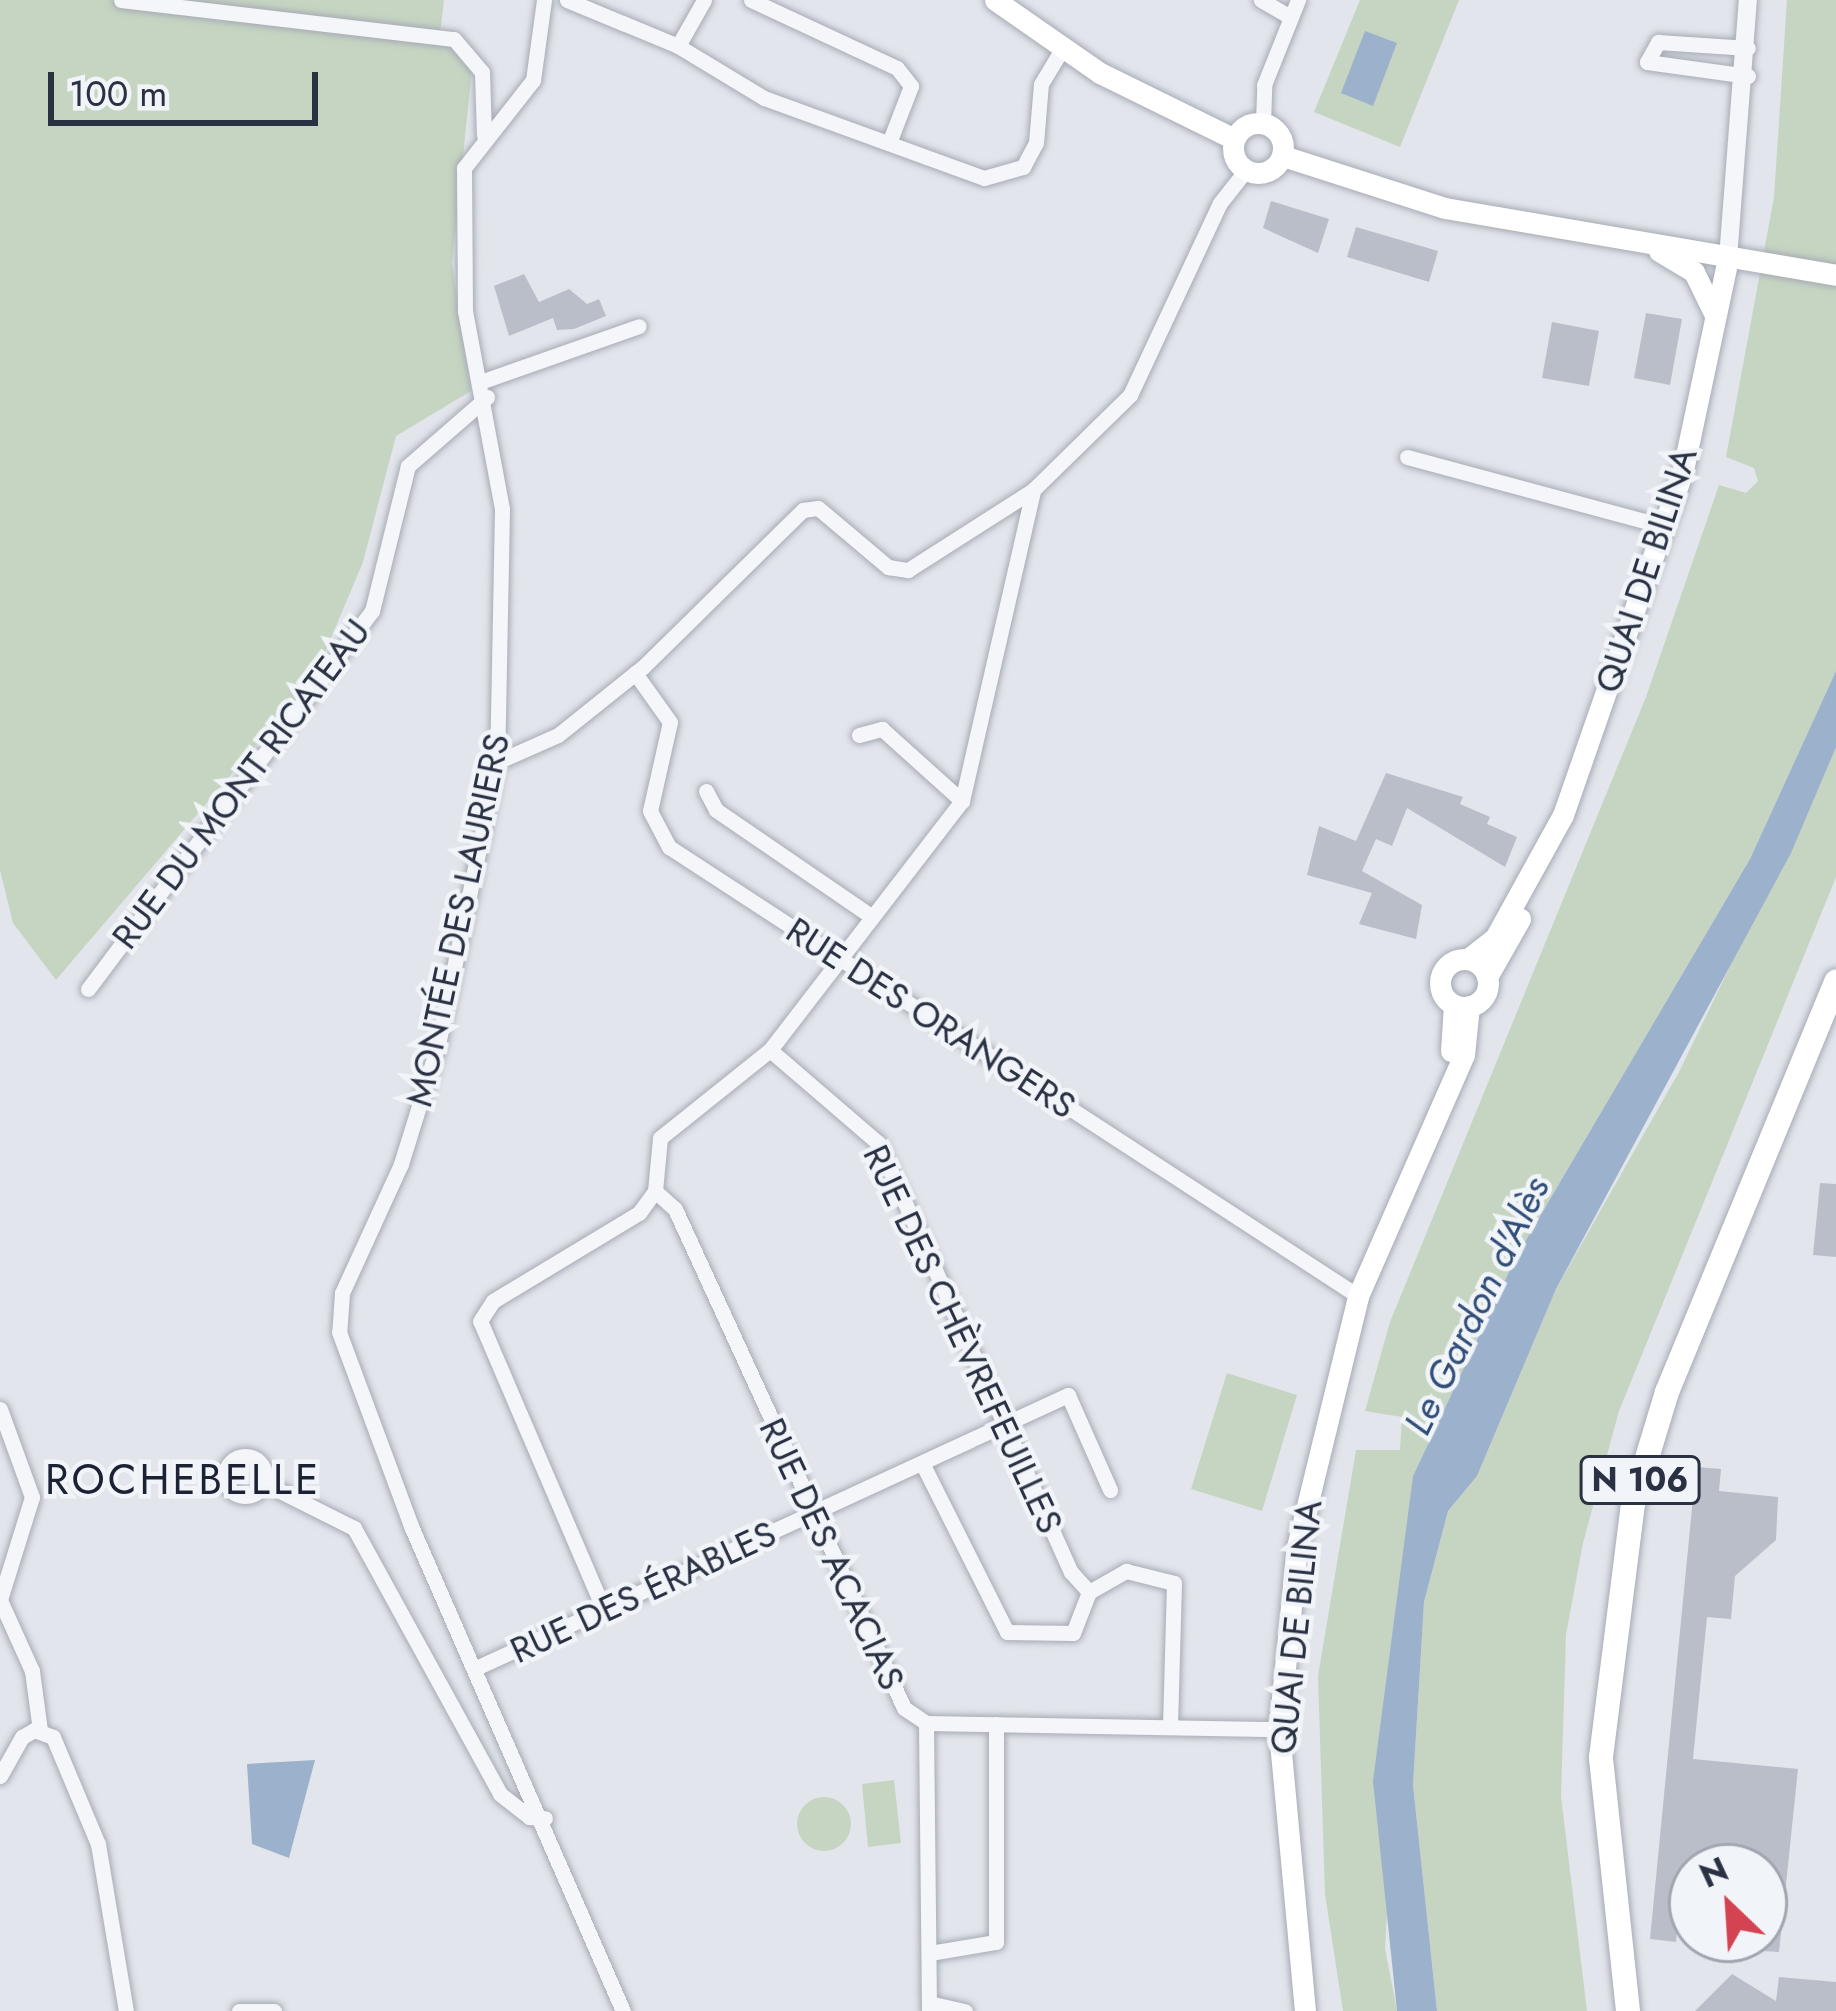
<!DOCTYPE html>
<meta charset="utf-8">
<style>
body{margin:0}
#map{position:relative;width:1836px;height:2011px;overflow:hidden;background:#e2e5eb;font-family:Jost,sans-serif}
div>[style]{position:absolute}
[style*='--x']{left:calc(var(--x)*1px);top:calc(var(--y)*1px);width:calc(var(--w)*1px);rotate:calc(var(--a)*1deg)}
.green>*{inset:0;background:#c6d5c2}
.round{border-radius:50%}
.water>*{inset:0;background:#9bb1cc}
.building>*{inset:0;background:#b9bec8}
.roads{filter:drop-shadow(0 0 3px #a7abb5) drop-shadow(0 0 3px #a7abb5)}
.minor>*{height:15px;margin:-7.5px;padding:0 7.5px;transform-origin:7.5px;border-radius:7.5px;background:#f5f6f9}
.minor>.ring{margin:-7.5px;padding:0;box-sizing:content-box;background:none;border:15px solid #f5f6f9;border-radius:50%}
.tertiary>*{height:18px;margin:-9px;padding:0 9px;transform-origin:9px;border-radius:9px;background:#f5f6f9}
.secondary>*{height:21px;margin:-10.5px;padding:0 10.5px;transform-origin:10.5px;border-radius:10.5px;background:#fff}
.secondary>.ring{margin:-10.5px;padding:0;box-sizing:content-box;background:none;border:21px solid #fff;border-radius:50%}
.primary>*{height:24px;margin:-12px;padding:0 12px;transform-origin:12px;border-radius:12px;background:#fff}
span{translate:-50% -50%;white-space:nowrap;text-align:center;line-height:1.15;-webkit-text-stroke:9px #f1f4f8;paint-order:stroke}
.shield-label span{padding:3px 9px;background:#f1f4f8;border:3px solid;border-radius:9px;-webkit-text-stroke-width:0}
.shield-label{font-size:33px;color:#293143;font-weight:700}
.street-label{font-size:36px;color:#293143}
.water-label{font-size:39px;color:#314e79;font-style:italic}
.quarter-label{font-size:42px;color:#1b2234;letter-spacing:3px}
.north{position:absolute;left:1668px;top:1843px;width:120px;height:120px;box-sizing:border-box;background:#f1f4f8;border:3px solid #a1a6b0;border-radius:50%;rotate:335deg;font-size:33px;font-weight:700;line-height:48px;text-align:center;color:#293143}
.north::after{content:'';display:block;margin:auto;width:42px;height:54px;background:#d44352;clip-path:polygon(50% 0,100% 100%,50% 72%,0 100%)}
.scale{position:absolute;left:48px;top:72px;width:270px;height:54px;box-sizing:border-box;border:6px solid #293143;border-top:0;padding-left:15px;font-size:36px;line-height:42px;white-space:nowrap;color:#293143;-webkit-text-stroke:9px #f1f4f8;paint-order:stroke}
</style>
<div id="map">
<div class="green">
<i style="clip-path:polygon(0 0,444px 0,439px 43px,458px 45px,472px 69px,452px 263px,471px 391px,396px 436px,363px 562px,315px 676px,56px 980px,13px 923px,0 870px)"></i>
<i style="clip-path:polygon(1360px 0,1459px 0,1400px 147px,1314px 112px)"></i>
<i style="clip-path:polygon(1787px 0,1836px 0,1836px 671px,1750px 859px,1516px 1257px,1413px 1476px,1385px 1948px,1397px 2011px,1343px 2011px,1325px 1894px,1318px 1676px,1356px 1450px,1400px 1450px,1402px 1417px,1365px 1411px,1390px 1322px,1646px 697px,1719px 485px,1746px 493px,1758px 481px,1754px 468px,1726px 457px,1774px 197px)"></i>
<i style="clip-path:polygon(1836px 747px,1836px 877px,1619px 1411px,1583px 1543px,1566px 1635px,1561px 1796px,1587px 2011px,1437px 2011px,1413px 1785px,1424px 1602px,1448px 1511px,1477px 1476px,1556px 1289px,1679px 1072px)"></i>
<i style="clip-path:polygon(1227px 1373px,1297px 1395px,1262px 1511px,1191px 1489px)"></i>
<i style="clip-path:polygon(894px 1780px,901px 1843px,868px 1847px,862px 1784px)"></i>
<i class="round" style="left:797px;top:1797px;width:54px;height:54px"></i>
</div>
<div class="water">
<i style="clip-path:polygon(1365px 31px,1397px 43px,1373px 106px,1341px 93px)"></i>
<i style="clip-path:polygon(1836px 671px,1836px 747px,1791px 853px,1556px 1289px,1477px 1476px,1448px 1511px,1424px 1602px,1413px 1785px,1437px 2011px,1397px 2011px,1373px 1781px,1413px 1476px,1516px 1257px,1750px 859px)"></i>
<i style="clip-path:polygon(315px 1760px,289px 1858px,252px 1844px,247px 1764px)"></i>
</div>
<div class="building">
<i style="clip-path:polygon(1271px 201px,1329px 219px,1318px 253px,1263px 228px)"></i>
<i style="clip-path:polygon(1356px 227px,1438px 251px,1429px 282px,1347px 257px)"></i>
<i style="clip-path:polygon(524px 274px,539px 302px,569px 289px,587px 304px,599px 299px,606px 316px,574px 329px,557px 330px,553px 318px,509px 336px,494px 286px)"></i>
<i style="clip-path:polygon(1646px 313px,1682px 319px,1670px 385px,1634px 378px)"></i>
<i style="clip-path:polygon(1552px 322px,1599px 331px,1589px 386px,1542px 378px)"></i>
<i style="clip-path:polygon(1386px 773px,1463px 797px,1460px 804px,1490px 817px,1487px 824px,1517px 837px,1505px 867px,1407px 808px,1392px 846px,1376px 839px,1362px 871px,1422px 905px,1416px 939px,1359px 924px,1372px 893px,1307px 875px,1319px 826px,1356px 841px)"></i>
<i style="clip-path:polygon(1820px 1183px,1836px 1184px,1836px 1257px,1813px 1255px)"></i>
<i style="clip-path:polygon(1696px 1467px,1721px 1469px,1719px 1491px,1778px 1497px,1776px 1540px,1735px 1576px,1731px 1619px,1707px 1617px,1693px 1759px,1798px 1769px,1779px 1952px,1764px 1951px,1764px 1867px,1683px 1867px,1676px 1942px,1650px 1939px)"></i>
<i style="clip-path:polygon(1732px 1974px,1776px 2001px,1779px 1977px,1836px 1982px,1836px 2011px,1695px 2011px)"></i>
</div>
<div class="roads">
<div class="minor">
<i style="--x:121;--y:0;--w:335;--a:6.7"></i>
<i style="--x:454;--y:39;--w:43;--a:49.7"></i>
<i style="--x:482;--y:72;--w:63;--a:88.2"></i>
<i style="--x:544;--y:0;--w:81;--a:97.8"></i>
<i style="--x:533;--y:80;--w:112;--a:128.1"></i>
<i style="--x:464;--y:168;--w:143;--a:89.6"></i>
<i style="--x:465;--y:311;--w:201;--a:79.4"></i>
<i style="--x:502;--y:509;--w:253;--a:91.1"></i>
<i style="--x:497;--y:762;--w:289;--a:101.8"></i>
<i style="--x:438;--y:1045;--w:125;--a:107.3"></i>
<i style="--x:401;--y:1164;--w:142;--a:114.6"></i>
<i style="--x:342;--y:1293;--w:39;--a:94"></i>
<i style="--x:339;--y:1332;--w:207;--a:69.6"></i>
<i style="--x:411;--y:1526;--w:529;--a:66.39"></i>
<i style="--x:567;--y:0;--w:120;--a:22.5"></i>
<i style="--x:678;--y:46;--w:100;--a:31.2"></i>
<i style="--x:764;--y:98;--w:234;--a:20"></i>
<i style="--x:984;--y:178;--w:41;--a:-15.8"></i>
<i style="--x:1023;--y:167;--w:27;--a:-62"></i>
<i style="--x:1036;--y:143;--w:59;--a:-85.2"></i>
<i style="--x:1041;--y:84;--w:41;--a:-59"></i>
<i style="--x:751;--y:0;--w:161;--a:25"></i>
<i style="--x:897;--y:68;--w:23;--a:52"></i>
<i style="--x:911;--y:86;--w:61;--a:111.1"></i>
<i style="--x:1261;--y:0;--w:34;--a:30"></i>
<i style="--x:678;--y:46;--w:53;--a:-60.5"></i>
<i style="--x:1748;--y:76;--w:102;--a:-172.1"></i>
<i style="--x:1647;--y:62;--w:23;--a:-61"></i>
<i style="--x:1658;--y:42;--w:90;--a:3.8"></i>
<i style="--x:1263;--y:123;--w:38;--a:-88"></i>
<i style="--x:1264;--y:85;--w:92;--a:-68.2"></i>
<i style="--x:483;--y:381;--w:165;--a:-19.4"></i>
<i style="--x:1407;--y:457;--w:268;--a:15.1"></i>
<i style="--x:635;--y:673;--w:60;--a:54.5"></i>
<i style="--x:670;--y:722;--w:91;--a:102.7"></i>
<i style="--x:650;--y:811;--w:41;--a:62.2"></i>
<i style="--x:669;--y:847;--w:822;--a:33.09"></i>
<i style="--x:859;--y:735;--w:24;--a:-15"></i>
<i style="--x:882;--y:729;--w:108;--a:42"></i>
<i style="--x:497;--y:762;--w:67;--a:-23.9"></i>
<i style="--x:558;--y:735;--w:109;--a:-38.7"></i>
<i style="--x:643;--y:667;--w:224;--a:-44.5"></i>
<i style="--x:803;--y:510;--w:15;--a:-8"></i>
<i style="--x:818;--y:508;--w:92;--a:40.1"></i>
<i style="--x:888;--y:567;--w:20;--a:9"></i>
<i style="--x:908;--y:570;--w:148;--a:-32.6"></i>
<i style="--x:1033;--y:490;--w:136;--a:-44.4"></i>
<i style="--x:1130;--y:395;--w:212;--a:-64.9"></i>
<i style="--x:1220;--y:203;--w:42;--a:-51.8"></i>
<i style="--x:706;--y:791;--w:21;--a:62"></i>
<i style="--x:716;--y:810;--w:189;--a:34.4"></i>
<i style="--x:88;--y:989;--w:473;--a:-53.1"></i>
<i style="--x:372;--y:611;--w:149;--a:-76.1"></i>
<i style="--x:408;--y:466;--w:105;--a:-41.1"></i>
<i style="--x:770;--y:1050;--w:143;--a:40.7"></i>
<i style="--x:878;--y:1143;--w:470;--a:65.8"></i>
<i style="--x:1071;--y:1572;--w:27;--a:48"></i>
<i style="--x:1089;--y:1592;--w:44;--a:111.3"></i>
<i style="--x:1073;--y:1633;--w:66;--a:-179.1"></i>
<i style="--x:1007;--y:1632;--w:189;--a:-116.7"></i>
<i style="--x:655;--y:1191;--w:27;--a:42"></i>
<i style="--x:675;--y:1209;--w:549;--a:65.35"></i>
<i style="--x:904;--y:1708;--w:27;--a:34"></i>
<i style="--x:926;--y:1723;--w:353;--a:1"></i>
<i style="--x:0;--y:1409;--w:94;--a:70"></i>
<i style="--x:32;--y:1497;--w:108;--a:107.3"></i>
<i style="--x:0;--y:1600;--w:78;--a:65.7"></i>
<i style="--x:32;--y:1671;--w:60;--a:82.3"></i>
<i class="ring" style="left:225px;top:1456px;width:25px;height:25px"></i>
<i style="--x:264;--y:1483;--w:101;--a:26.6"></i>
<i style="--x:354;--y:1528;--w:303;--a:61.2"></i>
<i style="--x:500;--y:1794;--w:37;--a:38"></i>
<i style="--x:529;--y:1817;--w:16;--a:4"></i>
<i style="--x:1089;--y:1592;--w:43;--a:-29.6"></i>
<i style="--x:1126;--y:1571;--w:49;--a:14"></i>
<i style="--x:1174;--y:1583;--w:144;--a:91.6"></i>
<i style="--x:604;--y:1610;--w:314;--a:-113.2"></i>
<i style="--x:480;--y:1321;--w:24;--a:-57"></i>
<i style="--x:493;--y:1301;--w:170;--a:-31.1"></i>
<i style="--x:639;--y:1213;--w:27;--a:-54"></i>
<i style="--x:655;--y:1191;--w:53;--a:-84.6"></i>
<i style="--x:660;--y:1138;--w:141;--a:-38.7"></i>
<i style="--x:770;--y:1050;--w:314;--a:-52.4"></i>
<i style="--x:962;--y:801;--w:319;--a:-77.1"></i>
<i style="--x:476;--y:1668;--w:652;--a:-24.76"></i>
<i style="--x:1068;--y:1395;--w:104;--a:66.1"></i>
<i style="--x:926;--y:1723;--w:288;--a:89.4"></i>
<i style="--x:0;--y:1776;--w:45;--a:-60.6"></i>
<i style="--x:22;--y:1737;--w:14;--a:-30"></i>
<i style="--x:34;--y:1730;--w:20;--a:20"></i>
<i style="--x:53;--y:1737;--w:116;--a:67.2"></i>
<i style="--x:98;--y:1844;--w:169;--a:80.5"></i>
<i style="--x:930;--y:1953;--w:67;--a:-9.5"></i>
<i style="--x:996;--y:1942;--w:218;--a:-90"></i>
<i style="--x:929;--y:2003;--w:37;--a:13"></i>
<i style="--x:239;--y:2011;--w:35;--a:0"></i>
</div>
<div class="tertiary">
<i style="--x:1728;--y:258;--w:259;--a:-85.6"></i>
</div>
<div class="secondary">
<i style="--x:995;--y:0;--w:128;--a:34.8"></i>
<i style="--x:1100;--y:73;--w:149;--a:26.2"></i>
<i class="ring" style="left:1233px;top:123px;width:29px;height:29px"></i>
<i style="--x:1283;--y:156;--w:170;--a:17.8"></i>
<i style="--x:1445;--y:208;--w:397;--a:9.7"></i>
<i style="--x:1659;--y:251;--w:41;--a:31"></i>
<i style="--x:1694;--y:272;--w:48;--a:64"></i>
<i style="--x:1468;--y:959;--w:34;--a:-38"></i>
<i style="--x:1495;--y:938;--w:141;--a:-61.1"></i>
<i style="--x:1563;--y:815;--w:365;--a:-70.8"></i>
<i style="--x:1683;--y:470;--w:217;--a:-78"></i>
<i class="ring" style="left:1440px;top:959px;width:27px;height:27px"></i>
<i style="--x:1487;--y:977;--w:67;--a:-60.4"></i>
<i style="--x:1451;--y:1051;--w:46;--a:-86.3"></i>
<i style="--x:1305;--y:2011;--w:283;--a:-95.3"></i>
<i style="--x:1279;--y:1729;--w:183;--a:-84.4"></i>
<i style="--x:1297;--y:1547;--w:258;--a:-76.3"></i>
<i style="--x:1358;--y:1296;--w:263;--a:-66.3"></i>
<i style="--x:1464;--y:1055;--w:49;--a:-84.2"></i>
</div>
<div class="primary">
<i style="--x:1628;--y:2011;--w:255;--a:-96.1"></i>
<i style="--x:1601;--y:1757;--w:255;--a:-82.8"></i>
<i style="--x:1633;--y:1504;--w:117;--a:-73.1"></i>
<i style="--x:1667;--y:1392;--w:444;--a:-67.6"></i>
</div>
</div>
<div class="shield-label">
<span style="left:1640px;top:1480px">N 106</span>
</div>
<div class="street-label">
<span style="left:1646px;top:570px;rotate:-72deg">QUAI DE BILINA</span>
<span style="left:241px;top:784px;rotate:-53deg">RUE DU MONT RICATEAU</span>
<span style="left:458px;top:920px;rotate:-78deg">MONTÉE DES LAURIERS</span>
<span style="left:931px;top:1018px;rotate:33deg">RUE DES ORANGERS</span>
<span style="left:963px;top:1339px;rotate:65deg">RUE DES CHÈVREFEUILLES</span>
<span style="left:832px;top:1554px;rotate:65deg">RUE DES ACACIAS</span>
<span style="left:643px;top:1592px;rotate:-25deg">RUE DES ÉRABLES</span>
<span style="left:1296px;top:1627px;rotate:-84deg">QUAI DE BILINA</span>
</div>
<div class="water-label">
<span style="left:1477px;top:1306px;rotate:-64deg">Le Gardon d'Alès</span>
</div>
<div class="quarter-label">
<span style="left:183px;top:1480px">ROCHEBELLE</span>
</div>
<div class="north">N</div>
<div class="scale">100 m</div>
</div>
